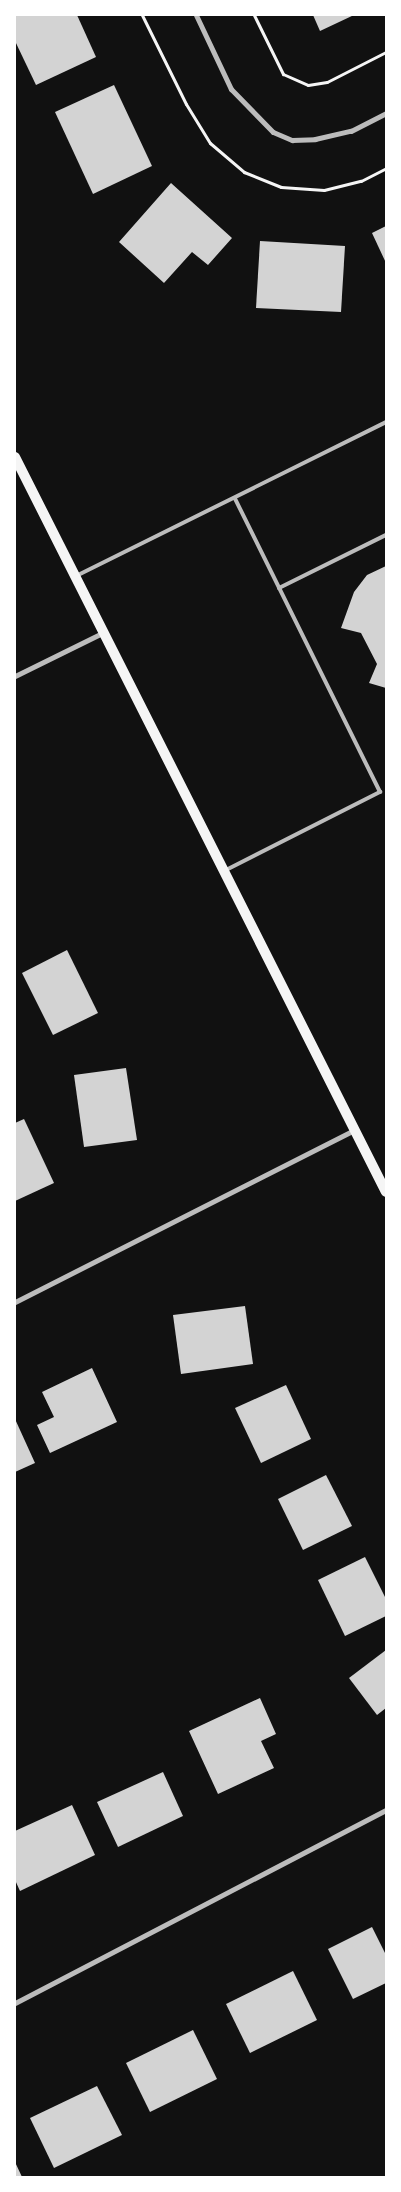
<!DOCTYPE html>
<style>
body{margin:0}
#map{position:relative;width:401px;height:2192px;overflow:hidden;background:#111;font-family:Roboto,sans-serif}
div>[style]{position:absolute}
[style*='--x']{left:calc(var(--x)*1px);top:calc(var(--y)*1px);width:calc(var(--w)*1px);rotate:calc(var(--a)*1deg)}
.building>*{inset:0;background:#d3d3d3}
.path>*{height:3px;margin:-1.5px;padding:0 1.5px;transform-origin:1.5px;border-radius:1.5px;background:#f5f5f5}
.service>*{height:4px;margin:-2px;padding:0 2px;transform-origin:2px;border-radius:2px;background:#bcbcbc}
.minor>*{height:5px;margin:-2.5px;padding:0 2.5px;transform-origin:2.5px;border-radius:2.5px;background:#bcbcbc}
.secondary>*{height:10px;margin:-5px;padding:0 5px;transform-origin:5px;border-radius:5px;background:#f5f5f5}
span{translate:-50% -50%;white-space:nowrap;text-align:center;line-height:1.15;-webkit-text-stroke:4px #fff;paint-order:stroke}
.frame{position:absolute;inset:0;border:16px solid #fff;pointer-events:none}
</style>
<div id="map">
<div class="building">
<i style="clip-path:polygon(15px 15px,77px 15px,96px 57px,36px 85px,15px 41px)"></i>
<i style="clip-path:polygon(313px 15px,354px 15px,320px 31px)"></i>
<i style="clip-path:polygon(114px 85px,152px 166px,93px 194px,55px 112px)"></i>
<i style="clip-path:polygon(171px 183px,232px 238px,208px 265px,192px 252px,164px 283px,119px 242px)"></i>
<i style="clip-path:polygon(386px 226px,386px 263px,372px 233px)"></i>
<i style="clip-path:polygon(260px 241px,345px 246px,341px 312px,256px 308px)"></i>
<i style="clip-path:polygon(386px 566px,386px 688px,369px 683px,377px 664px,361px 633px,341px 628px,354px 592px,367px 575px)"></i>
<i style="clip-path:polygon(67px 950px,98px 1013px,53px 1035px,22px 973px)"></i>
<i style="clip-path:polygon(126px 1068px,137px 1140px,84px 1147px,74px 1075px)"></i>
<i style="clip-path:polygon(24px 1119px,54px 1183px,15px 1201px,15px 1123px)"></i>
<i style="clip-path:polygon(245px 1306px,253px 1364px,181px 1374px,173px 1315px)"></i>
<i style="clip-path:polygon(92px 1368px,117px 1422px,50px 1453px,37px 1425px,54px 1417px,42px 1392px)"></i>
<i style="clip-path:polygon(286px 1385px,311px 1439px,261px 1463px,235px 1408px)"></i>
<i style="clip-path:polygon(15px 1419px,35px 1463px,15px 1472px)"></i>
<i style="clip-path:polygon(326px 1475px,352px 1526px,303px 1550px,278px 1499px)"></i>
<i style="clip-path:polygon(365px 1557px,386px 1599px,386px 1616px,345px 1636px,318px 1580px)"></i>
<i style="clip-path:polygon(386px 1650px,386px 1708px,377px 1715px,349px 1678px)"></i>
<i style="clip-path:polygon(260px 1698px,276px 1734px,261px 1741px,274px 1768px,218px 1794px,189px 1731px)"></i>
<i style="clip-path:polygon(163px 1772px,183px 1816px,118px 1847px,97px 1802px)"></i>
<i style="clip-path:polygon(72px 1805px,95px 1855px,20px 1891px,15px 1880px,15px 1831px)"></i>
<i style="clip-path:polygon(372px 1927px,386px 1955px,386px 1983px,353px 1999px,328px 1949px)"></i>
<i style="clip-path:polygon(293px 1971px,317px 2020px,250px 2053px,226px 2004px)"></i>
<i style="clip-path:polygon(193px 2030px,217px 2079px,150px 2112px,126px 2063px)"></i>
<i style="clip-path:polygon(97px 2086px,122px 2135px,54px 2168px,30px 2118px)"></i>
<i style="clip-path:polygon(15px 2162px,22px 2177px,15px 2177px)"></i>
</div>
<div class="path">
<i style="--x:142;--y:15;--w:99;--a:63.7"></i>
<i style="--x:186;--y:104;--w:46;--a:58.4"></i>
<i style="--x:210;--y:143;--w:45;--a:40.5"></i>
<i style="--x:244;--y:172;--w:40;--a:22"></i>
<i style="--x:281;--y:187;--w:43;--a:4"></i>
<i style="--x:324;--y:190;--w:38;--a:-14"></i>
<i style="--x:361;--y:181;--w:28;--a:-27"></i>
<i style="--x:254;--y:15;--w:66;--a:63.8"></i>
<i style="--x:283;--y:74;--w:27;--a:24"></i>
<i style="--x:308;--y:85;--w:19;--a:-9"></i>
<i style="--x:327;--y:82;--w:66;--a:-27"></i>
</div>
<div class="service">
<i style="--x:76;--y:576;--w:346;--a:-26.4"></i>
<i style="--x:279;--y:588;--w:119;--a:-26.4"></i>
<i style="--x:226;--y:870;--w:173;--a:-26.9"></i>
<i style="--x:380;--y:792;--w:327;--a:-116.3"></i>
</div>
<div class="minor">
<i style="--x:196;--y:15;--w:82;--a:64.7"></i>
<i style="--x:231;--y:89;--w:60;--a:45.7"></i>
<i style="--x:273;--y:132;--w:21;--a:23"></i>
<i style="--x:292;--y:140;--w:23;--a:-2"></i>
<i style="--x:315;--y:139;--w:37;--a:-13"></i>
<i style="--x:351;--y:131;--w:39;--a:-27"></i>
<i style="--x:15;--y:676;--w:99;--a:-26.3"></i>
<i style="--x:15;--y:1302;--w:382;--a:-26.9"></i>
<i style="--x:15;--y:2003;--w:418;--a:-27.5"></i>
</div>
<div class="secondary">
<i style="--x:15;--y:457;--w:823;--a:63.22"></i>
</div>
<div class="frame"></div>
</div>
